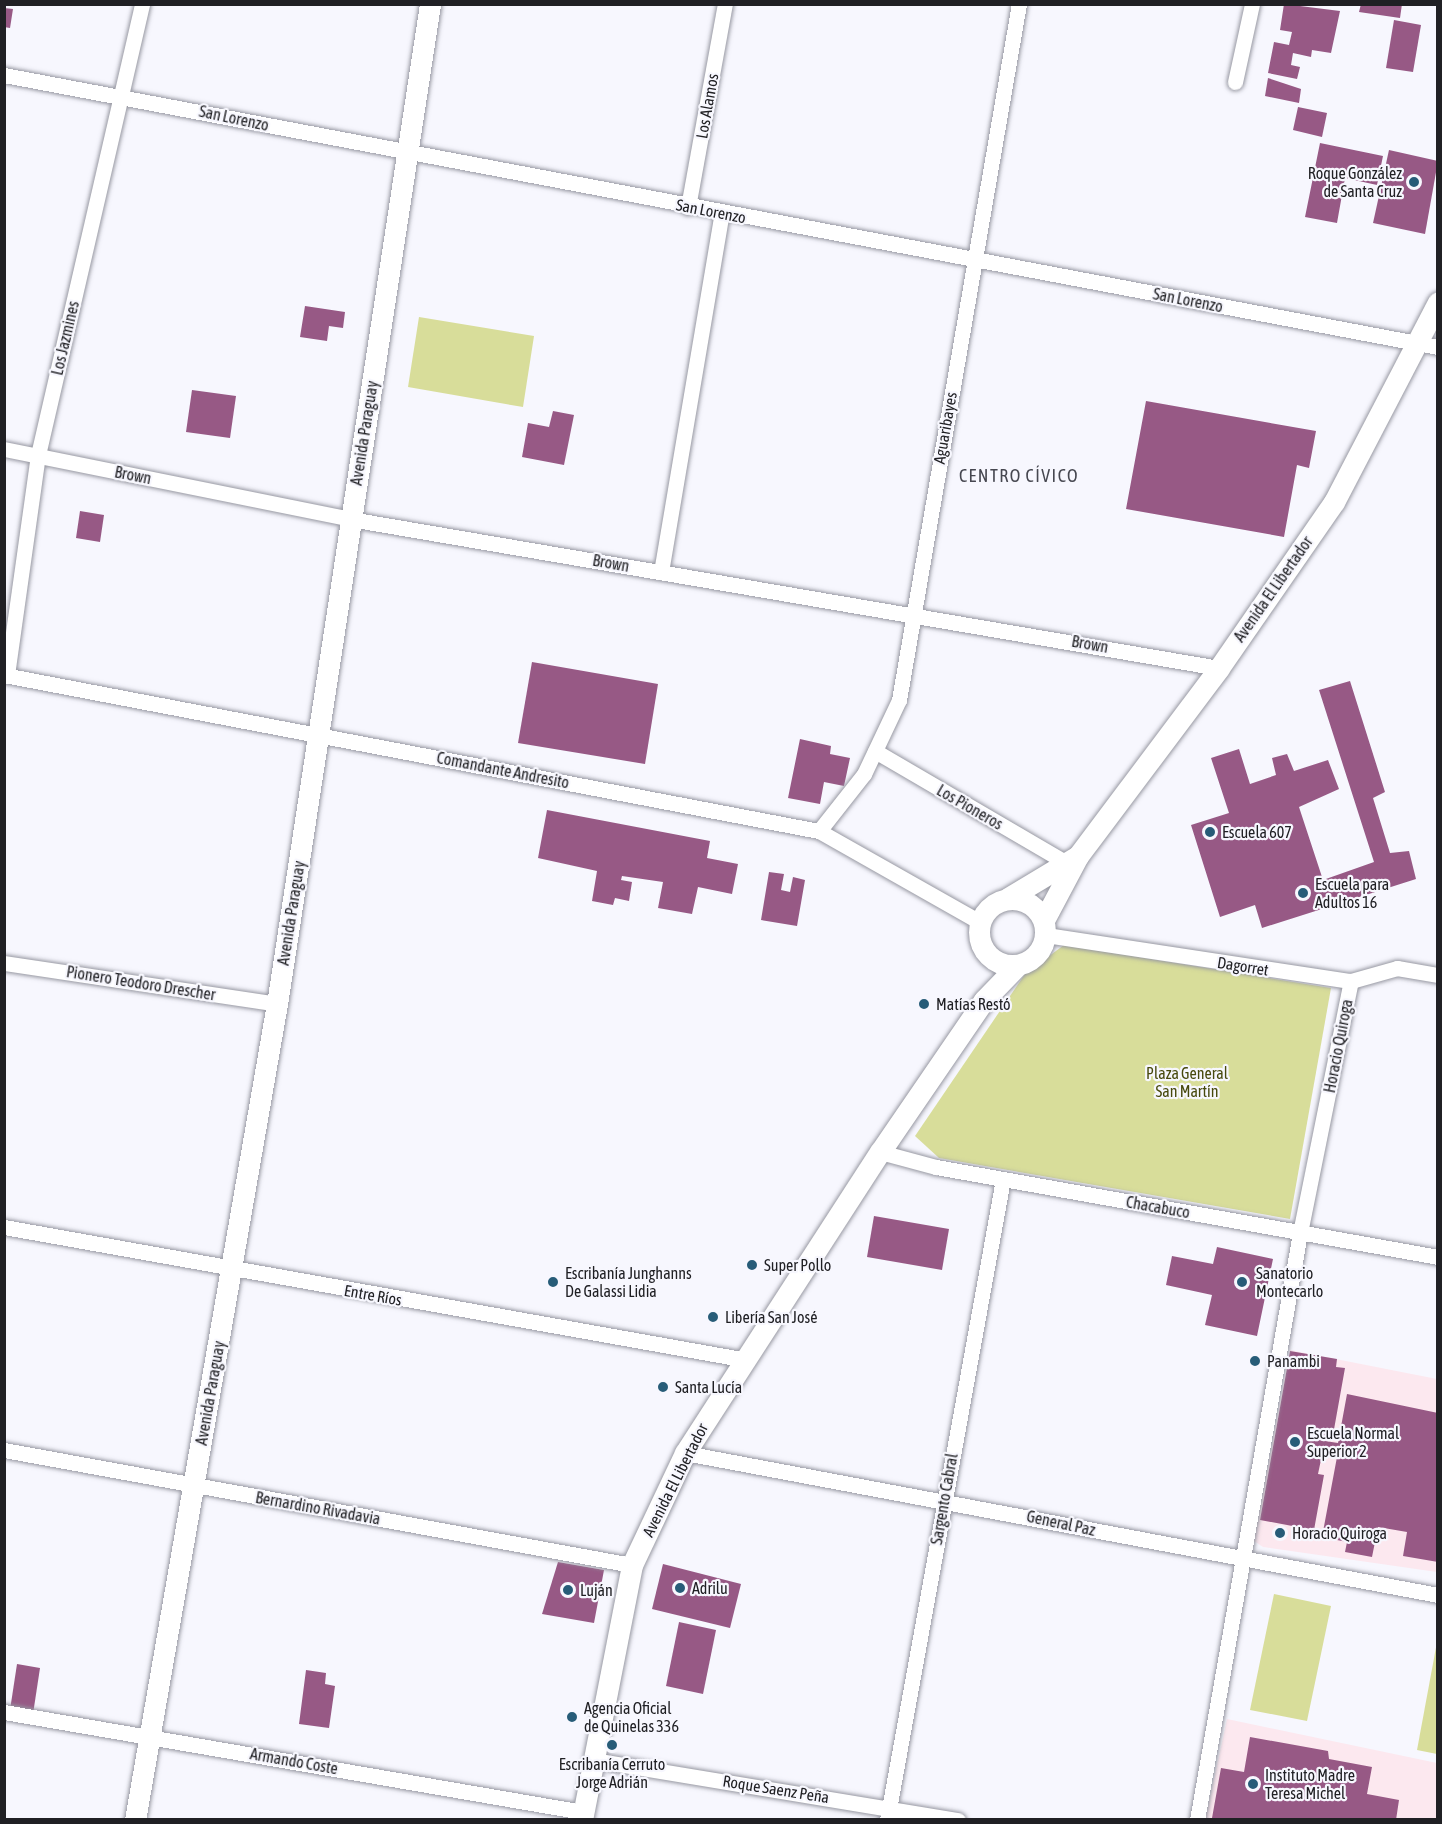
<!DOCTYPE html>
<meta charset="utf-8">
<style>
body{margin:0}
#map{position:relative;width:1442px;height:1824px;overflow:hidden;background:#f7f7fe;font-family:"Asap Condensed",sans-serif}
div>[style]{position:absolute}
[style*='--x']{left:calc(var(--x)*1px);top:calc(var(--y)*1px);width:calc(var(--w)*1px);rotate:calc(var(--a)*1deg)}
.education>*{inset:0;background:#fce8ef}
.green>*{inset:0;background:#d8dd9a}
.building>*{inset:0;background:#975985}
.roads{filter:drop-shadow(0 0 2px #9798a2) drop-shadow(0 0 2px #9798a2)}
.minor>*{height:15px;margin:-7.5px;padding:0 7.5px;transform-origin:7.5px;border-radius:7.5px;background:#fff}
.secondary>*{height:21px;margin:-10.5px;padding:0 10.5px;transform-origin:10.5px;border-radius:10.5px;background:#fff}
.secondary>.ring{margin:-10.5px;padding:0;box-sizing:content-box;background:none;border:21px solid #fff;border-radius:50%}
.dots>*{width:16px;height:16px;translate:-50% -50%;box-sizing:border-box;border:3px solid #f7f7fe;border-radius:50%}
span{translate:-50% -50%;white-space:nowrap;text-align:center;line-height:1.15;-webkit-text-stroke:4.5px #f7f7fe;paint-order:stroke}
.street-label{font-size:16px;color:#202024}
.poi-label{font-size:16px;color:#202024}
.right{translate:-100% -50%;text-align:right}
.left{translate:0 -50%;text-align:left}
.park-label{font-size:16px;color:#47490d}
.neighbourhood-label{font-size:18px;color:#464750;letter-spacing:1.5px}
.frame{position:absolute;inset:0;border:6px solid #202024;pointer-events:none}
</style>
<div id="map">
<div class="education">
<i style="clip-path:polygon(1290px 1350px,1437px 1379px,1437px 1572px,1263px 1547px,1254px 1541px)"></i>
<i style="clip-path:polygon(1227px 1719px,1437px 1763px,1437px 1819px,1205px 1820px)"></i>
</div>
<div class="green">
<i style="clip-path:polygon(419px 317px,534px 336px,523px 407px,408px 387px)"></i>
<i style="clip-path:polygon(1064px 945px,1331px 988px,1290px 1219px,939px 1158px,915px 1136px,1025px 974px)"></i>
<i style="clip-path:polygon(1274px 1594px,1331px 1606px,1307px 1721px,1250px 1710px)"></i>
<i style="clip-path:polygon(1437px 1642px,1438px 1642px,1437px 1754px,1417px 1750px)"></i>
</div>
<div class="building">
<i style="clip-path:polygon(1284px 4px,1340px 11px,1331px 53px,1312px 50px,1311px 57px,1293px 53px,1291px 65px,1300px 67px,1297px 79px,1268px 73px,1274px 42px,1289px 45px,1292px 32px,1280px 30px)"></i>
<i style="clip-path:polygon(1361px 4px,1402px 4px,1400px 18px,1359px 12px)"></i>
<i style="clip-path:polygon(4px 8px,13px 9px,10px 28px,4px 27px)"></i>
<i style="clip-path:polygon(1394px 20px,1421px 25px,1413px 72px,1386px 68px)"></i>
<i style="clip-path:polygon(1268px 78px,1301px 89px,1299px 103px,1265px 96px)"></i>
<i style="clip-path:polygon(1298px 107px,1327px 113px,1322px 137px,1293px 130px)"></i>
<i style="clip-path:polygon(1320px 143px,1383px 156px,1377px 185px,1345px 178px,1337px 223px,1305px 217px)"></i>
<i style="clip-path:polygon(1389px 150px,1438px 161px,1425px 234px,1373px 223px)"></i>
<i style="clip-path:polygon(305px 306px,345px 312px,343px 328px,329px 326px,327px 341px,300px 337px)"></i>
<i style="clip-path:polygon(192px 390px,236px 396px,230px 438px,186px 432px)"></i>
<i style="clip-path:polygon(1146px 401px,1316px 431px,1309px 468px,1297px 465px,1284px 537px,1126px 509px)"></i>
<i style="clip-path:polygon(553px 411px,574px 415px,564px 465px,522px 457px,528px 423px,549px 427px)"></i>
<i style="clip-path:polygon(80px 511px,104px 515px,100px 542px,76px 538px)"></i>
<i style="clip-path:polygon(532px 662px,658px 684px,645px 764px,518px 743px)"></i>
<i style="clip-path:polygon(1350px 681px,1385px 792px,1373px 798px,1390px 853px,1409px 851px,1416px 879px,1262px 928px,1255px 905px,1220px 917px,1191px 825px,1229px 813px,1211px 758px,1239px 749px,1250px 784px,1276px 775px,1272px 758px,1287px 754px,1294px 771px,1328px 760px,1339px 789px,1299px 807px,1323px 880px,1374px 862px,1319px 690px)"></i>
<i style="clip-path:polygon(800px 739px,831px 746px,830px 754px,850px 758px,844px 786px,824px 782px,820px 804px,788px 798px)"></i>
<i style="clip-path:polygon(547px 810px,710px 841px,707px 858px,738px 864px,732px 894px,698px 887px,692px 914px,658px 908px,663px 882px,622px 876px,621px 880px,632px 882px,629px 901px,615px 898px,613px 905px,592px 901px,597px 871px,538px 858px)"></i>
<i style="clip-path:polygon(769px 872px,784px 874px,781px 890px,790px 892px,793px 877px,805px 880px,797px 926px,761px 920px)"></i>
<i style="clip-path:polygon(874px 1216px,949px 1229px,942px 1270px,867px 1257px)"></i>
<i style="clip-path:polygon(1217px 1247px,1273px 1259px,1257px 1336px,1205px 1325px,1212px 1295px,1166px 1285px,1172px 1256px,1213px 1264px)"></i>
<i style="clip-path:polygon(1290px 1351px,1337px 1359px,1336px 1367px,1345px 1368px,1333px 1435px,1327px 1433px,1325px 1441px,1338px 1443px,1347px 1394px,1438px 1413px,1438px 1562px,1403px 1556px,1407px 1532px,1378px 1527px,1372px 1557px,1345px 1552px,1347px 1542px,1322px 1537px,1337px 1457px,1322px 1455px,1318px 1474px,1324px 1475px,1314px 1530px,1260px 1520px)"></i>
<i style="clip-path:polygon(558px 1562px,604px 1570px,594px 1623px,542px 1614px)"></i>
<i style="clip-path:polygon(663px 1564px,741px 1584px,730px 1628px,652px 1609px)"></i>
<i style="clip-path:polygon(679px 1622px,716px 1630px,703px 1694px,666px 1686px)"></i>
<i style="clip-path:polygon(17px 1664px,40px 1668px,33px 1714px,10px 1710px)"></i>
<i style="clip-path:polygon(306px 1670px,326px 1673px,325px 1684px,335px 1686px,329px 1728px,299px 1724px)"></i>
<i style="clip-path:polygon(1250px 1737px,1328px 1751px,1329px 1759px,1372px 1767px,1367px 1794px,1399px 1800px,1396px 1820px,1212px 1818px,1221px 1768px,1244px 1772px)"></i>
</div>
<div class="roads">
<div class="minor">
<i style="--x:4;--y:75;--w:1460;--a:10.74"></i>
<i style="--x:1235;--y:82;--w:80;--a:-77.7"></i>
<i style="--x:688;--y:207;--w:206;--a:-79.7"></i>
<i style="--x:4;--y:449;--w:353;--a:11.4"></i>
<i style="--x:350;--y:519;--w:882;--a:9.73"></i>
<i style="--x:661;--y:572;--w:364;--a:-80.4"></i>
<i style="--x:4;--y:675;--w:830;--a:10.84"></i>
<i style="--x:819;--y:831;--w:185;--a:29.5"></i>
<i style="--x:7;--y:675;--w:222;--a:-82"></i>
<i style="--x:38;--y:455;--w:463;--a:-77"></i>
<i style="--x:875;--y:751;--w:220;--a:30.3"></i>
<i style="--x:819;--y:831;--w:73;--a:-51.7"></i>
<i style="--x:864;--y:774;--w:82;--a:-64.7"></i>
<i style="--x:899;--y:700;--w:706;--a:-80.22"></i>
<i style="--x:1046;--y:935;--w:308;--a:8.6"></i>
<i style="--x:1351;--y:981;--w:48;--a:-15.8"></i>
<i style="--x:1397;--y:968;--w:42;--a:9.7"></i>
<i style="--x:4;--y:963;--w:276;--a:8.5"></i>
<i style="--x:880;--y:1152;--w:58;--a:15"></i>
<i style="--x:936;--y:1167;--w:510;--a:10.16"></i>
<i style="--x:4;--y:1227;--w:749;--a:10.15"></i>
<i style="--x:4;--y:1450;--w:638;--a:10.38"></i>
<i style="--x:685;--y:1453;--w:766;--a:10.68"></i>
<i style="--x:4;--y:1712;--w:588;--a:9.8"></i>
<i style="--x:594;--y:1760;--w:369;--a:9.4"></i>
<i style="--x:887;--y:1820;--w:651;--a:-79.74"></i>
<i style="--x:1197;--y:1820;--w:596;--a:-80.05"></i>
<i style="--x:1300;--y:1233;--w:257;--a:-78.6"></i>
</div>
<div class="secondary">
<i style="--x:1008;--y:898;--w:82;--a:-31"></i>
<i class="ring" style="left:979px;top:899px;width:45px;height:45px"></i>
<i style="--x:1044;--y:920;--w:72;--a:-62"></i>
<i style="--x:1078;--y:856;--w:235;--a:-53.1"></i>
<i style="--x:1219;--y:668;--w:202;--a:-55.3"></i>
<i style="--x:1334;--y:502;--w:225;--a:-62.5"></i>
<i style="--x:135;--y:1820;--w:828;--a:-80.13"></i>
<i style="--x:277;--y:1004;--w:1012;--a:-81.3"></i>
<i style="--x:582;--y:1820;--w:260;--a:-78.9"></i>
<i style="--x:632;--y:1565;--w:124;--a:-64.7"></i>
<i style="--x:685;--y:1453;--w:359;--a:-57.1"></i>
<i style="--x:880;--y:1152;--w:184;--a:-55.6"></i>
<i style="--x:984;--y:1000;--w:47;--a:-45.9"></i>
</div>
</div>
<div class="dots">
<i style="left:1414px;top:182px;background:#275c78"></i>
<i style="left:1210px;top:832px;background:#275c78"></i>
<i style="left:1303px;top:893px;background:#275c78"></i>
<i style="left:924px;top:1004px;background:#275c78"></i>
<i style="left:752px;top:1265px;background:#275c78"></i>
<i style="left:553px;top:1282px;background:#275c78"></i>
<i style="left:1242px;top:1282px;background:#275c78"></i>
<i style="left:713px;top:1317px;background:#275c78"></i>
<i style="left:1255px;top:1361px;background:#275c78"></i>
<i style="left:663px;top:1387px;background:#275c78"></i>
<i style="left:1295px;top:1442px;background:#275c78"></i>
<i style="left:1280px;top:1533px;background:#275c78"></i>
<i style="left:680px;top:1588px;background:#275c78"></i>
<i style="left:568px;top:1590px;background:#275c78"></i>
<i style="left:572px;top:1717px;background:#275c78"></i>
<i style="left:612px;top:1745px;background:#275c78"></i>
<i style="left:1253px;top:1784px;background:#275c78"></i>
</div>
<div class="street-label">
<span style="left:707px;top:106px;rotate:-80deg">Los Alamos</span>
<span style="left:234px;top:118px;rotate:12deg">San Lorenzo</span>
<span style="left:711px;top:211px;rotate:11deg">San Lorenzo</span>
<span style="left:1188px;top:300px;rotate:11deg">San Lorenzo</span>
<span style="left:65px;top:338px;rotate:-77deg">Los Jazmines</span>
<span style="left:945px;top:428px;rotate:-80deg">Aguaribayes</span>
<span style="left:364px;top:433px;rotate:-81deg">Avenida Paraguay</span>
<span style="left:133px;top:475px;rotate:11deg">Brown</span>
<span style="left:611px;top:563px;rotate:10deg">Brown</span>
<span style="left:1273px;top:589px;rotate:-55deg">Avenida El Libertador</span>
<span style="left:1090px;top:644px;rotate:10deg">Brown</span>
<span style="left:503px;top:770px;rotate:11deg">Comandante Andresito</span>
<span style="left:970px;top:807px;rotate:30deg">Los Pioneros</span>
<span style="left:291px;top:913px;rotate:-81deg">Avenida Paraguay</span>
<span style="left:1243px;top:966px;rotate:9deg">Dagorret</span>
<span style="left:141px;top:983px;rotate:9deg">Pionero Teodoro Drescher</span>
<span style="left:1338px;top:1046px;rotate:-79deg">Horacio Quiroga</span>
<span style="left:1158px;top:1207px;rotate:10deg">Chacabuco</span>
<span style="left:373px;top:1295px;rotate:10deg">Entre Ríos</span>
<span style="left:210px;top:1393px;rotate:-80deg">Avenida Paraguay</span>
<span style="left:675px;top:1480px;rotate:-63deg">Avenida El Libertador</span>
<span style="left:944px;top:1499px;rotate:-80deg">Sargento Cabral</span>
<span style="left:318px;top:1508px;rotate:10deg">Bernardino Rivadavia</span>
<span style="left:1061px;top:1523px;rotate:12deg">General Paz</span>
<span style="left:294px;top:1761px;rotate:10deg">Armando Coste</span>
<span style="left:776px;top:1789px;rotate:9deg">Roque Saenz Peña</span>
</div>
<div class="poi-label">
<span class="right" style="left:1402px;top:182px">Roque González<br>de Santa Cruz</span>
<span class="left" style="left:1222px;top:832px">Escuela 607</span>
<span class="left" style="left:1315px;top:893px">Escuela para<br>Adultos 16</span>
<span class="left" style="left:936px;top:1004px">Matías Restó</span>
<span class="left" style="left:764px;top:1265px">Super Pollo</span>
<span class="left" style="left:565px;top:1282px">Escribanía Junghanns<br>De Galassi Lidia</span>
<span class="left" style="left:1256px;top:1282px">Sanatorio<br>Montecarlo</span>
<span class="left" style="left:725px;top:1317px">Libería San José</span>
<span class="left" style="left:1267px;top:1361px">Panambi</span>
<span class="left" style="left:675px;top:1387px">Santa Lucía</span>
<span class="left" style="left:1307px;top:1442px">Escuela Normal<br>Superior 2</span>
<span class="left" style="left:1292px;top:1533px">Horacio Quiroga</span>
<span class="left" style="left:692px;top:1588px">Adrilu</span>
<span class="left" style="left:580px;top:1590px">Luján</span>
<span class="left" style="left:584px;top:1717px">Agencia Oficial<br>de Quinelas 336</span>
<span style="left:612px;top:1773px">Escribanía Cerruto<br>Jorge Adrián</span>
<span class="left" style="left:1265px;top:1784px">Instituto Madre<br>Teresa Michel</span>
</div>
<div class="park-label">
<span style="left:1187px;top:1082px">Plaza General<br>San Martín</span>
</div>
<div class="neighbourhood-label">
<span style="left:1019px;top:476px">CENTRO CÍVICO</span>
</div>
<div class="frame"></div>
</div>
